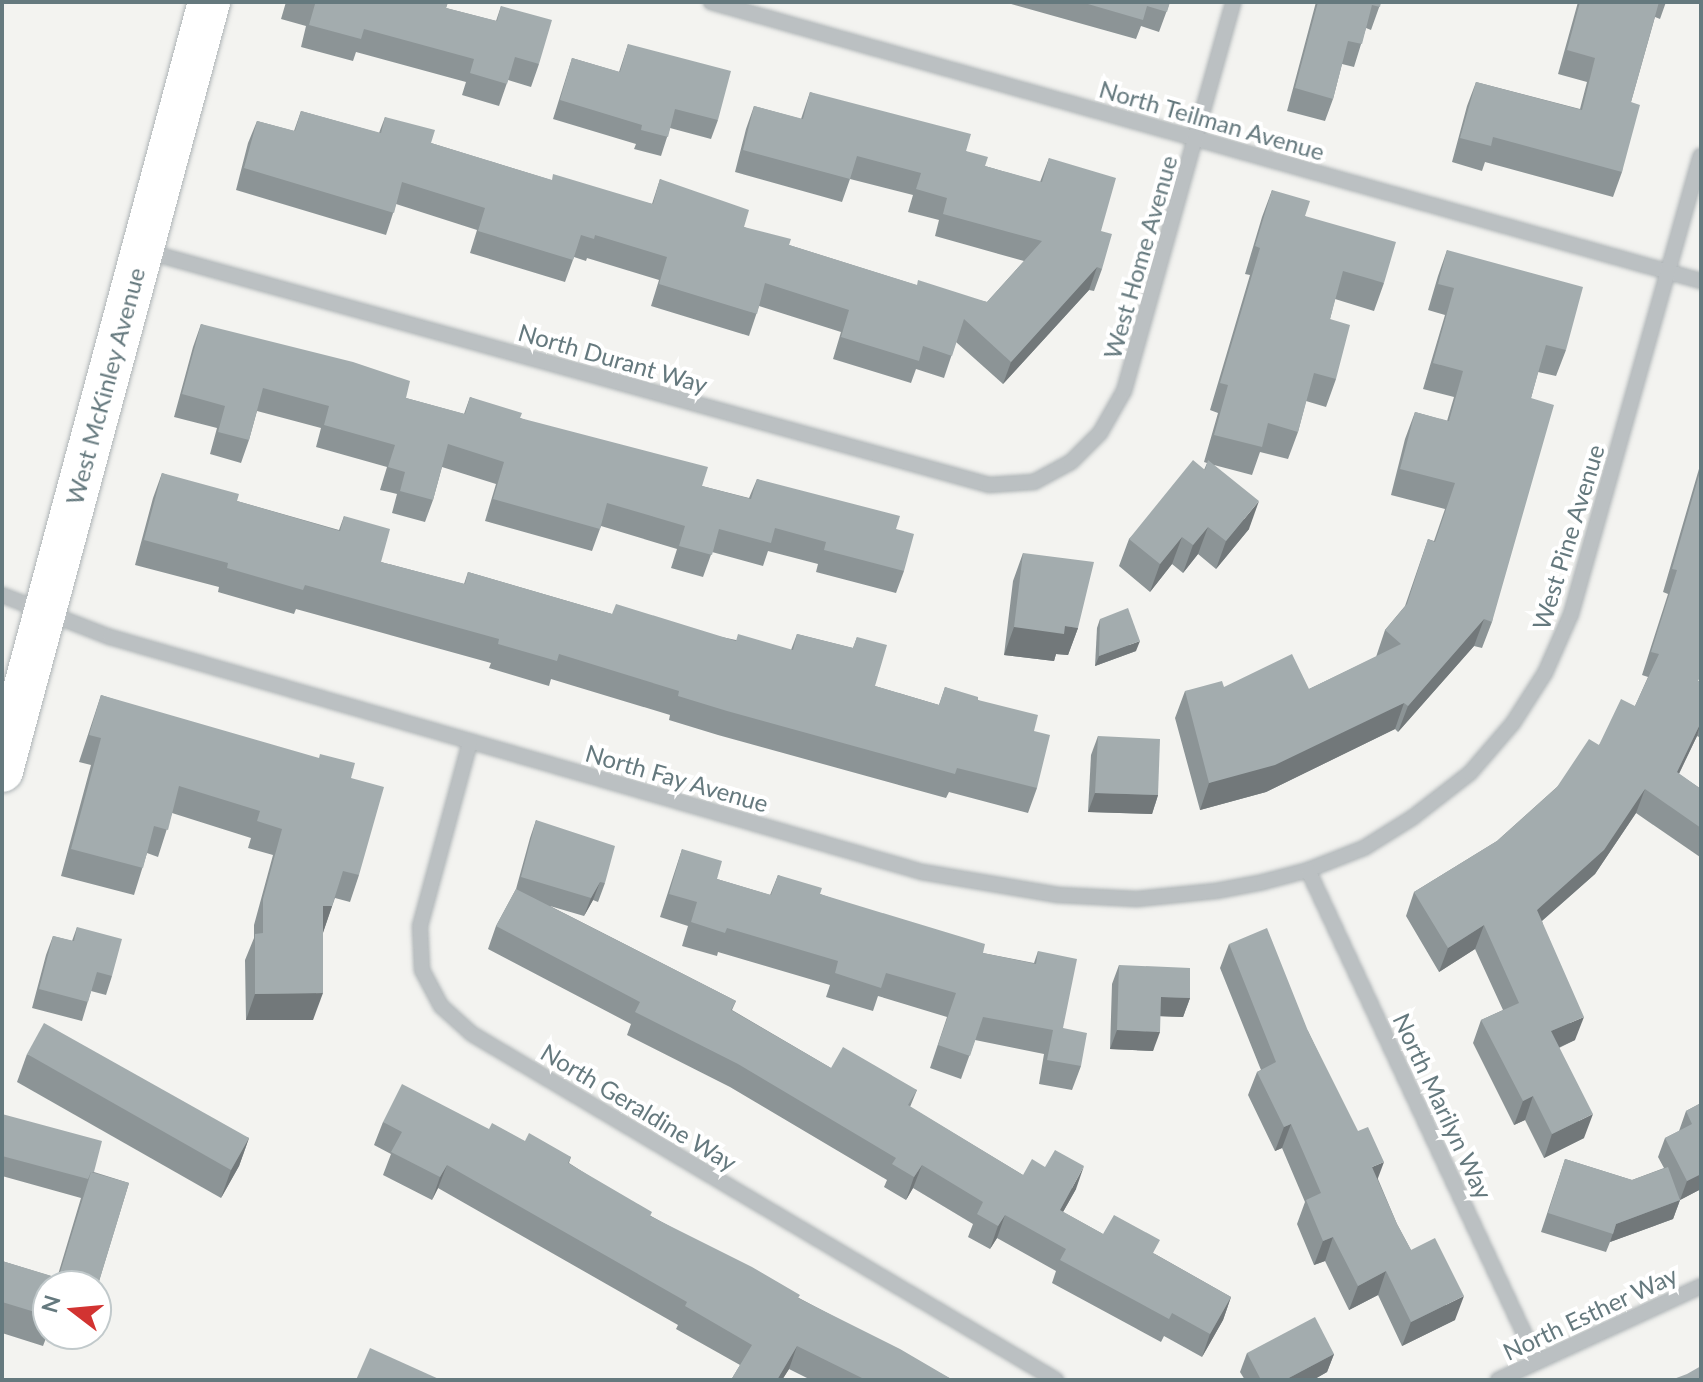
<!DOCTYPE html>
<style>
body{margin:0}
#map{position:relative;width:1703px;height:1382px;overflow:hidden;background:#f3f3f0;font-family:Lato,sans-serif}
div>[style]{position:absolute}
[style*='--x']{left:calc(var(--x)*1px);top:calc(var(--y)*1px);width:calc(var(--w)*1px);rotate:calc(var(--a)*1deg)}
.roads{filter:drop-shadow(0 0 2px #aeb4b6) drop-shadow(0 0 2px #aeb4b6)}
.minor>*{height:14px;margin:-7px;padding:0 7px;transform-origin:7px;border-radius:7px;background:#bbc0c2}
.major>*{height:42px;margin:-21px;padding:0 21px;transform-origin:21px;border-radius:21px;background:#fff}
.wall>*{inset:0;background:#8c9496}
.shaded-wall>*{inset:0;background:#72787a}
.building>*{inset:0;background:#a3acae}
span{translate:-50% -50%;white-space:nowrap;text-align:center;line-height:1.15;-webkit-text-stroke:8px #fff;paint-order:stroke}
.street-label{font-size:24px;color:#65797e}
.frame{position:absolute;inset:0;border:4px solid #65797e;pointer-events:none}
.north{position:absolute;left:32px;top:1270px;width:80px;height:80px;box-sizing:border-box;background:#fff;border:2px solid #c1c9cb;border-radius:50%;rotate:286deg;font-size:22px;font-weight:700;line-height:32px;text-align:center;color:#65797e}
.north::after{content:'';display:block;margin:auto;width:28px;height:36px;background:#d23331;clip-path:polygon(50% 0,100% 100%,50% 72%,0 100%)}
</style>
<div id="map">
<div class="roads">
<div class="minor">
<i style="--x:711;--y:2;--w:1029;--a:15.74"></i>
<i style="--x:145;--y:251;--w:876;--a:15.5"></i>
<i style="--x:989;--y:485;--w:45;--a:-3.8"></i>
<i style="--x:1034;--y:482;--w:42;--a:-28.4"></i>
<i style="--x:1071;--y:462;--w:41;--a:-45"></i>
<i style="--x:1100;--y:433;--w:48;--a:-60.3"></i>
<i style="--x:1124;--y:391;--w:404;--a:-74.3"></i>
<i style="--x:2;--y:595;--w:116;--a:21.3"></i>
<i style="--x:110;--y:637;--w:845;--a:16.14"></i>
<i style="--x:922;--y:872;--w:138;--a:9.6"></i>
<i style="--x:1058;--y:895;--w:79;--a:2.9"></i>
<i style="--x:1137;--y:899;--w:79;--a:-5.8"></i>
<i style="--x:1216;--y:891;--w:48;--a:-10.8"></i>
<i style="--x:1263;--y:882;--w:47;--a:-14.9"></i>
<i style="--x:1308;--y:870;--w:60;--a:-21.4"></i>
<i style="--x:1364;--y:848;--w:57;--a:-32"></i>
<i style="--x:1412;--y:818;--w:73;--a:-37.8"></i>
<i style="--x:1470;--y:773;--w:66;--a:-49.3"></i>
<i style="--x:1513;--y:723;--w:59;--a:-57.4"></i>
<i style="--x:1545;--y:673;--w:64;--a:-66.2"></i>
<i style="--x:1571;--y:614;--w:476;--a:-74.2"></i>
<i style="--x:470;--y:742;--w:191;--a:105.2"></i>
<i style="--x:420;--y:926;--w:44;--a:87.4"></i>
<i style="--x:422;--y:970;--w:41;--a:62.2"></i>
<i style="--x:441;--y:1006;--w:42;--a:42.1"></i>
<i style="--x:472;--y:1034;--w:679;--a:30.65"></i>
<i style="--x:1308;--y:870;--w:542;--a:65"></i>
<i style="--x:1498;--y:1380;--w:224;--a:-24.8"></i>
</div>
<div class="major">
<i style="--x:2;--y:771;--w:796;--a:-74.93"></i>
</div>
</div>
<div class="wall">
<i style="clip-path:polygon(286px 2px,448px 2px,446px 8px,496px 21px,501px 6px,539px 64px,531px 87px,508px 80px,499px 106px,462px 95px,466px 82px,356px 52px,353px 61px,301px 47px,306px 26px,281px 19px)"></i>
<i style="clip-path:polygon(1004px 2px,1170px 2px,1159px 32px,1141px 26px,1136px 39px)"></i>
<i style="clip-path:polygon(1316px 2px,1381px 2px,1371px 30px,1366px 28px,1354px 67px,1342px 64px,1333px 99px,1325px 121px,1287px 111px)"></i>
<i style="clip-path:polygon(1578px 2px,1666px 2px,1660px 19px,1655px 17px,1631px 102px,1622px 172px,1613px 197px,1485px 162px,1482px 171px,1452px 162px,1467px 106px,1476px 82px,1580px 109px,1587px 82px,1558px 74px)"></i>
<i style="clip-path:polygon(628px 44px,718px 120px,711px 139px,670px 128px,661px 156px,634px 149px,636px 144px,553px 119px,572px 58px,619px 72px)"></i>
<i style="clip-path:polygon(810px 92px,966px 151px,985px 166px,1040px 182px,1049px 158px,1101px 231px,1102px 269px,1094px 291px,1089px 290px,1003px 384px,956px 342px,944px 378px,916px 369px,911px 383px,833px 359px,841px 332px,759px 306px,749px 336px,651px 306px,659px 280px,587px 258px,586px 261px,574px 257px,565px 282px,470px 253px,477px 230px,396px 204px,386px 235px,236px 190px,248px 143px,257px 121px,294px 131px,301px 111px,379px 133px,385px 117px,431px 143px,551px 180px,652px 204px,660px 179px,744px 227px,789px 245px,916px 285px,987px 302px,1024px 261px,935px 236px,939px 220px,908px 212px,913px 195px,850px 179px,842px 202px,735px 172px,746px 129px,754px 106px,801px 119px)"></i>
<i style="clip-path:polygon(1272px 190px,1305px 216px,1384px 283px,1374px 311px,1335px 299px,1330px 319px,1336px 379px,1326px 407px,1306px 401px,1298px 432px,1288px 459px,1260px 452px,1252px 475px,1214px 465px,1249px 529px,1216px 569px,1198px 554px,1183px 573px,1172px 564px,1150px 592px,1119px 566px,1129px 539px,1204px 470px,1207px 463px,1204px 462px,1218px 413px,1210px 410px,1250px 275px,1245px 274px,1262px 217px)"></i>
<i style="clip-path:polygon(1447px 250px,1566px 350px,1556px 376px,1538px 372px,1531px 398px,1492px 622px,1482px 648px,1474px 646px,1398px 732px,1395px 729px,1266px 792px,1200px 810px,1175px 718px,1185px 691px,1224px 687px,1309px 689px,1376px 657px,1385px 630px,1405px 606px,1428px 539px,1434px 541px,1445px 509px,1391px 495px,1405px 439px,1415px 412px,1447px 421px,1454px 397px,1423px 389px,1445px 315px,1428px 310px,1438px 276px)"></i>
<i style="clip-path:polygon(201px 324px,406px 398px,464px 414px,470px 397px,520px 418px,702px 486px,749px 498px,757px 479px,896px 529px,904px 571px,896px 593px,816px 572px,818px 564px,768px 551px,763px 566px,712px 552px,703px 577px,671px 568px,677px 549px,601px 526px,592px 551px,485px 521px,496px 484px,442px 467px,433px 500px,425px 522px,392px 513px,397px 494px,380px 490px,387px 467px,316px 447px,321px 428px,257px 411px,249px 440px,241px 463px,210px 454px,217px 428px,174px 417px,193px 347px)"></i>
<i style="clip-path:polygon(1701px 462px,1701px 672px,1698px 681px,1701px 682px,1701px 738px,1697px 736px,1679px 774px,1701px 789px,1701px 856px,1700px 857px,1636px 813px,1595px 874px,1542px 921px,1575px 1040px,1559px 1048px,1584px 1138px,1544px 1158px,1525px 1120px,1514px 1125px,1473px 1043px,1481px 1020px,1503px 1010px,1475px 949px,1439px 972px,1406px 916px,1414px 892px,1497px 841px,1557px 787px,1599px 745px,1635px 706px,1648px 677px,1642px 675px,1668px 594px,1663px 592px)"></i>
<i style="clip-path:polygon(162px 473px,237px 501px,339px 530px,344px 516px,381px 562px,464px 584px,468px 572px,612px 614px,736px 640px,791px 650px,797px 634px,853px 648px,857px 637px,875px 686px,939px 705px,945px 687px,978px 700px,1034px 731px,1037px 788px,1028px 813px,949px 792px,946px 798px,718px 735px,669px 720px,670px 715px,551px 679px,549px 686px,489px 668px,491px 663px,296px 609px,294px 614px,218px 592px,219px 587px,135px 565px,153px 498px)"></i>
<i style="clip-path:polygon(1023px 553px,1078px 628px,1068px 655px,1056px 654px,1054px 661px,1004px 655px,1013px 581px)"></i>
<i style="clip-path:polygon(1100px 619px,1136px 651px,1095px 666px,1097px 628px)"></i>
<i style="clip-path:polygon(101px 695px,351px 778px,359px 875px,350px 902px,335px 898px,323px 932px,313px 1020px,246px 1020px,245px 960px,254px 938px,254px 925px,273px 855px,248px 848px,251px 838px,172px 813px,158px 857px,147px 853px,134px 895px,61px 876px,91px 765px,79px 762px)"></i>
<i style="clip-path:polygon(1098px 736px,1158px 795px,1152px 814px,1088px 812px,1091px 755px)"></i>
<i style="clip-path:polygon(536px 820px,605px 883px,598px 902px,593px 900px,584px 916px,550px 906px,736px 1001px,732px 1010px,831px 1068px,917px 1090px,910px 1107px,1023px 1175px,1076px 1189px,1063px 1212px,1103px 1234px,1155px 1254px,1231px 1297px,1223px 1320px,1202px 1357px,1164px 1336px,1161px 1342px,1052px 1283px,1056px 1271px,997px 1238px,990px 1249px,968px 1237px,973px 1224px,913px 1188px,906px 1200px,884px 1187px,887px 1180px,730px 1087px,627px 1035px,631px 1024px,488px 949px,496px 926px,516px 889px,530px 838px)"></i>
<i style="clip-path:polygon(682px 849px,717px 879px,770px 895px,778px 875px,820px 894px,983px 953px,1034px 963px,1038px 951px,1063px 1028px,1081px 1066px,1072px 1090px,1039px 1084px,1044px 1054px,975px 1040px,961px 1079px,930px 1068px,947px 1017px,878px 996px,873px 1011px,826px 997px,830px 985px,718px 952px,717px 956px,682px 946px,688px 926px,660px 917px)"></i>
<i style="clip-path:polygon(77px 927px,112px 976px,106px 995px,91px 991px,82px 1021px,32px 1008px,46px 955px,53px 936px,72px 941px)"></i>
<i style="clip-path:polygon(1229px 944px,1308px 1031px,1378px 1179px,1397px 1224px,1411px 1250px,1455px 1320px,1402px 1346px,1378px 1295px,1349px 1310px,1325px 1261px,1314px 1265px,1297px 1224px,1305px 1202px,1282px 1148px,1275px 1151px,1248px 1095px,1257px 1072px,1261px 1070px,1220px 968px)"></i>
<i style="clip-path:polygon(1119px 965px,1190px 998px,1183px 1017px,1160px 1016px,1153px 1051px,1110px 1049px,1112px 984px)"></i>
<i style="clip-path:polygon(27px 1054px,249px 1138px,239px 1166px,221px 1198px,17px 1082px)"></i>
<i style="clip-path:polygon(1701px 1103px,1701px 1189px,1680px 1200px,1673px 1219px,1610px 1242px,1606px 1252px,1541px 1232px,1565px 1159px,1632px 1180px,1664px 1168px,1658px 1157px,1665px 1138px,1679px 1131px,1686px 1111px)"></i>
<i style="clip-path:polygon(2px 1114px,94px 1172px,129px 1183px,96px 1291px,96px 1286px,48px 1286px,48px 1333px,43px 1346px,2px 1333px,2px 1261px,57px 1278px,81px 1198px,2px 1176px)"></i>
<i style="clip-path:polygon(383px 1122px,489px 1129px,571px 1157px,569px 1163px,651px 1216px,799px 1298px,953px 1380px,811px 1380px,789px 1369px,782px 1380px,731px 1380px,740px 1365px,676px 1329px,678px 1325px,438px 1188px,432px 1200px,383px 1175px,391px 1154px,374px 1145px)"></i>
<i style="clip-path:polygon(1247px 1353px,1334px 1354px,1327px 1372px,1313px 1380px,1245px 1380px,1240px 1372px)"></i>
</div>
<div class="shaded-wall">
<i style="clip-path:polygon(1097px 267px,1089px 290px,1003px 384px,1011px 362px)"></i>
<i style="clip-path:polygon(1259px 501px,1249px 529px,1216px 569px,1226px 541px)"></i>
<i style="clip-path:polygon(1208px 527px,1198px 554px,1183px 573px,1193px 545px)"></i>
<i style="clip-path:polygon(1182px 537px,1172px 564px,1150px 592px,1160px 564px)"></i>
<i style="clip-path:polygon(1484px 619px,1474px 646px,1398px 732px,1408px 706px)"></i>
<i style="clip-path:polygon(1065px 626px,1078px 628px,1068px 655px,1056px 654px,1054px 661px,1004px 655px,1014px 627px)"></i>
<i style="clip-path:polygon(1140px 641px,1136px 651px,1095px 666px,1099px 656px)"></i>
<i style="clip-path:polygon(1404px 703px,1395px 729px,1266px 792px,1200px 810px,1209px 783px)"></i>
<i style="clip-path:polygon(1701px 722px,1697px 736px,1668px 796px,1677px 772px)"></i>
<i style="clip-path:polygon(1645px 789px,1636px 813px,1595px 874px,1528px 933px,1537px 910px)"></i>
<i style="clip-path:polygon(1095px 793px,1158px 795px,1152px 814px,1088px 812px)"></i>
<i style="clip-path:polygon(600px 882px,593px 900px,584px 916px,591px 898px)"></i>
<i style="clip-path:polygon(323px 906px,332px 906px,323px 933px)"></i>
<i style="clip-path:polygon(1484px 925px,1475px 949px,1439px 972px,1448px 948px)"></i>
<i style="clip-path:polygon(323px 993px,313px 1020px,246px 1020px,255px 994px)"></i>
<i style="clip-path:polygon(1161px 997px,1190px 998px,1183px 1017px,1154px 1016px)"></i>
<i style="clip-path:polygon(1584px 1017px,1575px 1040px,1542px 1055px,1551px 1031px)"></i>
<i style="clip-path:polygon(1117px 1030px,1160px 1032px,1153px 1051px,1110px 1049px)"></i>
<i style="clip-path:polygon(1533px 1096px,1525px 1120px,1514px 1125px,1523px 1101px)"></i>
<i style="clip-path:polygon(1593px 1114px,1584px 1138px,1544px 1158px,1552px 1134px)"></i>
<i style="clip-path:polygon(1291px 1124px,1282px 1148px,1275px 1151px,1284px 1127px)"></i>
<i style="clip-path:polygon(249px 1138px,239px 1166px,221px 1198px,231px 1170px)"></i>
<i style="clip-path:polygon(1384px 1162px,1375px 1186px,1372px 1167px)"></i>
<i style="clip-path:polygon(447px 1165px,438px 1188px,432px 1200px,440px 1177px)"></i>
<i style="clip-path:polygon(922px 1165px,913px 1188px,906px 1200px,914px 1177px)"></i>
<i style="clip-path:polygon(1084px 1166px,1076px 1189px,1051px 1233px,1060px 1210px)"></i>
<i style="clip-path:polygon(1701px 1174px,1701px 1189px,1680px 1200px,1687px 1181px)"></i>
<i style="clip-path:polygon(1680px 1200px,1673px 1219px,1610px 1242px,1616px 1224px)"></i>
<i style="clip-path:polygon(1005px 1215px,997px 1238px,990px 1249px,998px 1226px)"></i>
<i style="clip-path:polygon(1333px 1237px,1325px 1261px,1314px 1265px,1323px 1241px)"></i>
<i style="clip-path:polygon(1386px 1271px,1378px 1295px,1349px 1310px,1358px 1286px)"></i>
<i style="clip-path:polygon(1464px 1296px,1455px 1320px,1402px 1346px,1411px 1322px)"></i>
<i style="clip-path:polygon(1231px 1297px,1223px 1320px,1202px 1357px,1210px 1334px)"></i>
<i style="clip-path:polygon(797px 1346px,789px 1369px,782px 1380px,777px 1380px)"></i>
<i style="clip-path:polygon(1334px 1354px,1327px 1372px,1313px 1380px,1285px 1380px)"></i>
</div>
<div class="building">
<i style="clip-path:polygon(309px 2px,448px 2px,446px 8px,497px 21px,501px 6px,552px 20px,539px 64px,515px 57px,507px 84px,470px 73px,474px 59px,364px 29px,361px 39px,309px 25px,315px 4px)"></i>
<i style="clip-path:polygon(1081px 2px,1170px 2px,1167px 12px,1147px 6px,1143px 20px)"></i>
<i style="clip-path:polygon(1318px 2px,1381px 2px,1380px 7px,1372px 5px,1362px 44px,1348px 41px,1333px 99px,1295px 88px)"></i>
<i style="clip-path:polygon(1580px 2px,1659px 2px,1631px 102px,1640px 105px,1622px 172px,1493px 137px,1491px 146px,1460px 138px,1476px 82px,1582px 110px,1595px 58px,1567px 50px)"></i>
<i style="clip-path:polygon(628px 44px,731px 71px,718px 120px,675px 109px,668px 137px,641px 130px,642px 125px,560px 100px,572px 58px,620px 72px)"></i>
<i style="clip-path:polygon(810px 92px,971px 134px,966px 151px,988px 157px,985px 166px,1042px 182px,1049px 158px,1116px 178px,1101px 231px,1112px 234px,1102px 269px,1097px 267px,1011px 362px,964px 319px,952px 356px,923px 346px,919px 361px,841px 337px,849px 310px,765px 283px,757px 314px,659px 284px,667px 257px,595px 235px,594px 239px,581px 235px,573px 260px,478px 231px,485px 208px,402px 182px,394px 213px,244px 168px,257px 121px,295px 131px,301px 111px,381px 133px,385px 117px,435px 130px,431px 143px,552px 180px,553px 174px,653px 204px,660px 179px,749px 210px,744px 227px,791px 239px,789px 245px,917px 285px,918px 280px,987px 302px,1042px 241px,943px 214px,947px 198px,916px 189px,921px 173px,857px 156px,850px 179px,743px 150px,754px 106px,803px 119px)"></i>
<i style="clip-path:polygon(1272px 190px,1310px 201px,1305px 216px,1396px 242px,1384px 283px,1343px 271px,1330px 319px,1350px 325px,1336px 379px,1314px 373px,1298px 432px,1268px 423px,1262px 447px,1214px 435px,1228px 385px,1220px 383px,1260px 248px,1255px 246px)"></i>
<i style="clip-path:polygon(1447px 250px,1583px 287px,1566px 350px,1546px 345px,1531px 398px,1554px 405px,1492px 622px,1484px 619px,1408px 706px,1404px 703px,1275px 765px,1209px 783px,1185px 691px,1222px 681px,1224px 687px,1292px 654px,1309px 689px,1401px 644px,1385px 630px,1407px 604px,1428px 539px,1435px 542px,1455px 483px,1400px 469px,1415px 412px,1449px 421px,1463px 371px,1433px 363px,1454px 288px,1438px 284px)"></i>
<i style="clip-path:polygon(201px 324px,353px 362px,410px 381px,406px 398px,465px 414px,470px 397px,522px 413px,520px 418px,708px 467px,702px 486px,751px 499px,757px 479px,900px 516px,896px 529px,914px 534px,904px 571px,824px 550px,826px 542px,775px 528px,771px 543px,719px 529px,712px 555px,679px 546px,685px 526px,607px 503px,600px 529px,493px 499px,504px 462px,448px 444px,433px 500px,400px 491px,405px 472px,388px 467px,395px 445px,324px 425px,329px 406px,263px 388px,249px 440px,218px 432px,225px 406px,182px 394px)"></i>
<i style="clip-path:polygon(1193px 460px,1205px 470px,1208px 460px,1259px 501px,1226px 541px,1208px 527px,1193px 545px,1182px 537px,1160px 564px,1129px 539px)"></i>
<i style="clip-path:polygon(1701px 468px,1701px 672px,1698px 681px,1701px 682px,1701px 722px,1677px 772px,1701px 789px,1701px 828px,1645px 789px,1604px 850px,1537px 910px,1584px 1017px,1551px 1031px,1593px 1114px,1552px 1134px,1533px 1096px,1523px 1101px,1481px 1020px,1519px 1003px,1484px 925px,1448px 948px,1414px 892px,1497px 841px,1557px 787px,1589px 739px,1599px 745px,1621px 699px,1635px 706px,1659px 654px,1651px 652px,1677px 570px,1672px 569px)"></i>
<i style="clip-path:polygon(162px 473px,239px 494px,237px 501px,340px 531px,344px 516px,390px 529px,381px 562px,465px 584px,468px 572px,612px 614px,616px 604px,736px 641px,738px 634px,793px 650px,797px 634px,853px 648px,857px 637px,887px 645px,875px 686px,939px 705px,945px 687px,978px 697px,978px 700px,1038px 715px,1034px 731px,1050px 735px,1037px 788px,957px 768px,955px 774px,727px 711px,678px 696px,679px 691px,559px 654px,557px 661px,498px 644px,499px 639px,305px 585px,303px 590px,227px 568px,228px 563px,144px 540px)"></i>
<i style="clip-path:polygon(1023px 553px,1094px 562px,1078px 628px,1065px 626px,1064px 634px,1014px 627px)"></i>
<i style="clip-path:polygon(1128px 608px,1140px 641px,1099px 656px,1100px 619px)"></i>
<i style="clip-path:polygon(101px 695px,319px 758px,320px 754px,355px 763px,351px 778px,384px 787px,359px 875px,343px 871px,332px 906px,323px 906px,323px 993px,255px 994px,255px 934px,263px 933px,263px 899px,282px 829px,257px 821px,260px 811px,179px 786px,168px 830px,154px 826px,143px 868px,71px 849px,101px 738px,89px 735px)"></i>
<i style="clip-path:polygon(1098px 736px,1160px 739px,1158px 795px,1095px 793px)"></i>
<i style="clip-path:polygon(536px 820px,615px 846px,605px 883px,600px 882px,591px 898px,521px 877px)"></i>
<i style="clip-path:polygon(682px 849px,722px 861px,717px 879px,771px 895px,778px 875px,822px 888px,820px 894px,985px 944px,983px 953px,1036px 964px,1038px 951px,1077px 959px,1063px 1028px,1087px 1033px,1081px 1066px,1047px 1060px,1053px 1030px,983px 1017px,970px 1056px,938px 1045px,956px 993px,886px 973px,881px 988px,835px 973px,838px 961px,727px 928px,725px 933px,691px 922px,697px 902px,669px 894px)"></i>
<i style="clip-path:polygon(516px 889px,736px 1001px,731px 1010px,831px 1068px,843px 1047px,917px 1090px,908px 1105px,1023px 1175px,1032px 1159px,1045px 1167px,1055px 1150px,1084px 1166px,1060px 1210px,1103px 1234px,1114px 1215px,1160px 1240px,1153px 1253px,1231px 1297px,1210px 1334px,1172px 1313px,1169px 1319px,1060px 1260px,1066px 1249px,1005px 1215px,998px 1226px,977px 1214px,983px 1202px,922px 1165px,914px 1177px,892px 1164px,896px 1158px,738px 1064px,635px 1012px,640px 1002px,496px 926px)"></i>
<i style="clip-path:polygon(77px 927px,122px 939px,112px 976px,97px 972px,88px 1002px,39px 989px,53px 936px,74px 941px)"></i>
<i style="clip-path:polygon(1267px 928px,1308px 1031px,1358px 1131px,1368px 1127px,1384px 1162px,1372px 1167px,1397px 1224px,1411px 1250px,1435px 1238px,1464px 1296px,1411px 1322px,1386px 1271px,1358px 1286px,1333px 1237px,1323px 1241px,1306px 1200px,1321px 1193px,1291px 1124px,1284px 1127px,1257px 1072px,1276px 1062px,1229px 944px)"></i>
<i style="clip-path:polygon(1119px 965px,1190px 968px,1190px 998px,1161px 997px,1160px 1032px,1117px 1030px)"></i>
<i style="clip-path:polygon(44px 1023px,249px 1138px,231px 1170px,27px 1054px)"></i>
<i style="clip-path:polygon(402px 1084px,489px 1129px,492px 1123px,525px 1141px,529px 1133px,571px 1157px,568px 1163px,652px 1212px,650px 1216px,752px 1267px,800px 1295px,798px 1298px,900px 1349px,953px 1380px,866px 1380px,797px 1346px,777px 1380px,731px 1380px,752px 1345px,685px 1306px,687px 1302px,447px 1165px,440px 1177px,391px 1152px,402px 1132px,383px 1122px)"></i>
<i style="clip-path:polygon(1701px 1103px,1701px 1174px,1687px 1181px,1665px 1138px,1692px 1124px,1686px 1111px)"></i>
<i style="clip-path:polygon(2px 1114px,102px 1141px,94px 1172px,91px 1172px,88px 1179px,2px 1156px)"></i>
<i style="clip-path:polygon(1565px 1159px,1632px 1180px,1668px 1167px,1680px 1200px,1616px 1224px,1613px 1234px,1548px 1213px)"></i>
<i style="clip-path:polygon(91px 1172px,129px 1183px,97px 1288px,96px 1286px,59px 1276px)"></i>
<i style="clip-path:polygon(2px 1261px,65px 1280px,63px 1286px,48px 1286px,48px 1316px,2px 1302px)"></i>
<i style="clip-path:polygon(1315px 1317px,1334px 1354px,1285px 1380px,1261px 1380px,1247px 1353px)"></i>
<i style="clip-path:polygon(370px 1348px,441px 1380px,356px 1380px)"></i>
<i style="clip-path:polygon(1701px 1366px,1701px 1380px,1671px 1380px,1687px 1374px)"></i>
</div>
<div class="street-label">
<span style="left:1212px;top:120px;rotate:16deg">North Teilman Avenue</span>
<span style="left:1140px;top:257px;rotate:-74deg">West Home Avenue</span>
<span style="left:613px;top:358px;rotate:16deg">North Durant Way</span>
<span style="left:105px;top:386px;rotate:-75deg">West McKinley Avenue</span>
<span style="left:1568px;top:537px;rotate:-73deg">West Pine Avenue</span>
<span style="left:677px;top:778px;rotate:16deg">North Fay Avenue</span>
<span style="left:1443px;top:1106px;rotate:65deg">North Marilyn Way</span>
<span style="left:639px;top:1107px;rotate:31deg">North Geraldine Way</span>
<span style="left:1590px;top:1313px;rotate:-25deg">North Esther Way</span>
</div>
<div class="frame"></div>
<div class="north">N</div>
</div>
